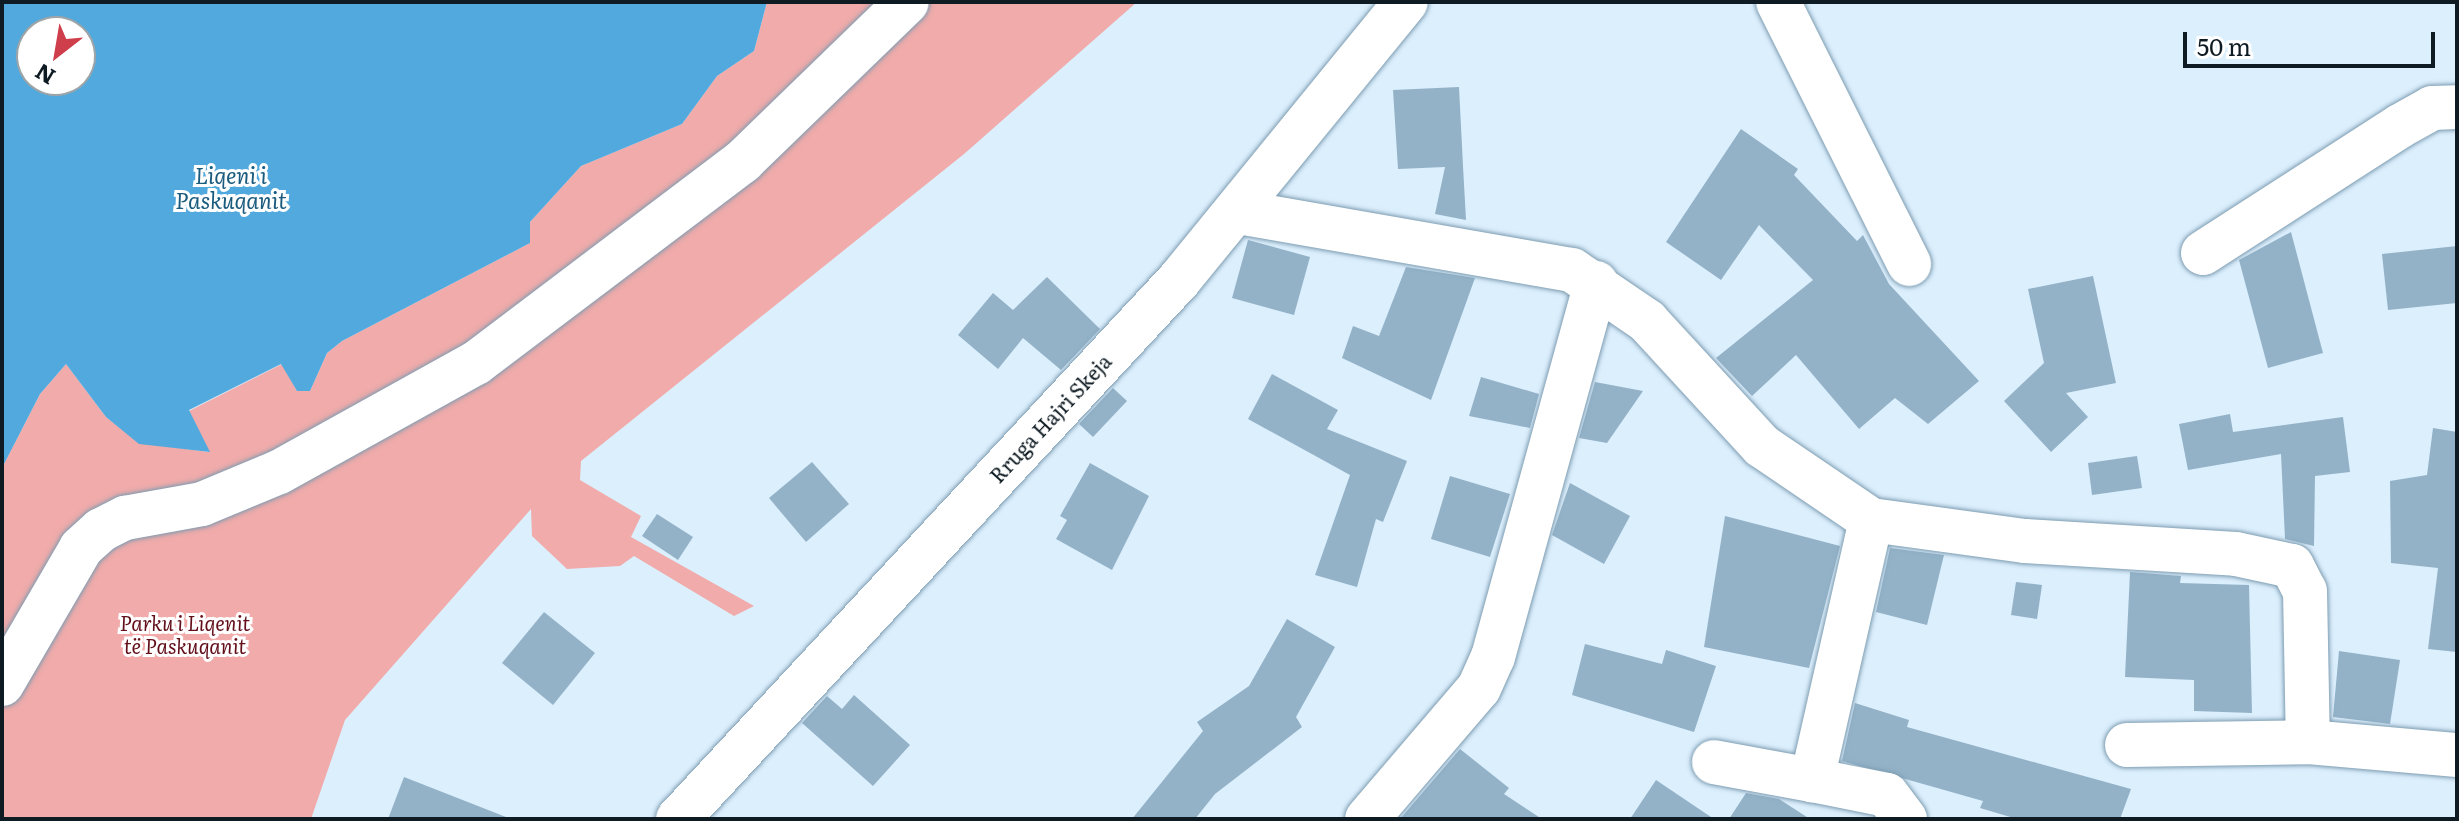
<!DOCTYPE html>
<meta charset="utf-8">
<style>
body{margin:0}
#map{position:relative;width:2459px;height:821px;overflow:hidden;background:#dceffd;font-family:Literata,serif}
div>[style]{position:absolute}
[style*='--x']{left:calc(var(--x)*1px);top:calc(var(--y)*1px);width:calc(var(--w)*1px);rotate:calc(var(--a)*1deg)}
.green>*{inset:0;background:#f0abaa}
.water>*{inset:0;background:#52a9dd}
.building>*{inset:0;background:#93b2c8}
.roads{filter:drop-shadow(0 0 2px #7d9cb1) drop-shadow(0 0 2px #7d9cb1)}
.minor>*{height:44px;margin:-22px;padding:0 22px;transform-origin:22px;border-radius:22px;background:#fff}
span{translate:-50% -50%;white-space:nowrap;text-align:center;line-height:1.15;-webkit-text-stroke:6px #fff;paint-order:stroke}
.street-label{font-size:20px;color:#0f1b23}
.park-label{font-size:20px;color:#620f1a;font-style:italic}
.water-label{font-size:22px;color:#1a5b7e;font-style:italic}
.frame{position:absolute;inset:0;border:4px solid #0f1b23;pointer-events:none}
.north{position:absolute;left:16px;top:16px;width:80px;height:80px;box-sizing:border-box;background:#fff;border:2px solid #9fa4a7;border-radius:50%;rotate:211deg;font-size:22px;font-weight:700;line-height:32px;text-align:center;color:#0f1b23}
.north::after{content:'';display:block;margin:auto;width:28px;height:36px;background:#ce3e4b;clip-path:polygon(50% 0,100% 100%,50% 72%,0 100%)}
.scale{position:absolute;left:2183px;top:32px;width:252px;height:36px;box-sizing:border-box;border:4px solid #0f1b23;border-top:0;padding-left:10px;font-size:24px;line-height:28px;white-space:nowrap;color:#0f1b23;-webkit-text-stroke:6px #fff;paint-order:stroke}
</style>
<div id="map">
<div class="green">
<i style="clip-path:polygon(767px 2px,1137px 2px,964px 154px,581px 461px,580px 480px,641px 516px,631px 537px,754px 606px,734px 616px,634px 556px,620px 566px,567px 569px,532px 536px,531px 509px,345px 720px,311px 819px,2px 819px,2px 468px,40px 394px,66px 364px,106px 417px,139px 443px,209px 452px,189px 411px,282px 364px,297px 391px,310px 391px,327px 353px,342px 341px,530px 243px,530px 222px,581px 166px,682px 124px,717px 76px,754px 51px)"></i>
</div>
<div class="water">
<i style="clip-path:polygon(evenodd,2px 2px,767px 2px,754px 51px,717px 76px,682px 124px,581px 166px,530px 222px,530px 243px,342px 341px,327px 353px,310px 391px,297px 391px,281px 364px,189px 410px,210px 452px,139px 444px,106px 417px,66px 364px,40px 394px,2px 468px,2px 2px,32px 32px,80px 32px,80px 80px,32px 80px,32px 32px)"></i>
</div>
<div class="building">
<i style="clip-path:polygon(1459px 87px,1463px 166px,1466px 220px,1435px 214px,1445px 167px,1398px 169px,1393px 90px)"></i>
<i style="clip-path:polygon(1741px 129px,1798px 169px,1794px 175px,1857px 241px,1863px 235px,1889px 284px,1979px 381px,1928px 424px,1895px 398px,1859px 429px,1796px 355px,1752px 396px,1716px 358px,1813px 280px,1759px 225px,1721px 280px,1666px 242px)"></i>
<i style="clip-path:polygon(2291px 232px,2323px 353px,2268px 368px,2239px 260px)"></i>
<i style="clip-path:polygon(1248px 240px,1310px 257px,1294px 315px,1232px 298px)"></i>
<i style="clip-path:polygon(2457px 246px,2457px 303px,2388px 310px,2382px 254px)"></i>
<i style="clip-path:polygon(1406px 267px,1475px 278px,1431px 400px,1342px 358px,1353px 326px,1379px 336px)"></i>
<i style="clip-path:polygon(2093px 276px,2116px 383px,2066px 393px,2088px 417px,2051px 452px,2004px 401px,2044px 363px,2028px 289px)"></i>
<i style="clip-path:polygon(1047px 277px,1100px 329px,1061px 370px,1023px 338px,998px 369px,958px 335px,993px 293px,1013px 310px)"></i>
<i style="clip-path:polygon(1272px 374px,1338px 410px,1327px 429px,1407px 461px,1383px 522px,1376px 519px,1357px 587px,1315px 575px,1350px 475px,1248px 419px)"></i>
<i style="clip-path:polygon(1481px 377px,1539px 394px,1530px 428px,1469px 416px)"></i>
<i style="clip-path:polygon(1595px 382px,1643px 391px,1607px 443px,1579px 438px)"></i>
<i style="clip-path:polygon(1113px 388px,1127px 401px,1093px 437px,1079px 424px)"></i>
<i style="clip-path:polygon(2230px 414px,2233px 432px,2343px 417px,2350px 472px,2315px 476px,2314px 546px,2285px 539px,2281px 454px,2188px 470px,2179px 424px)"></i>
<i style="clip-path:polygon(2433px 428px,2457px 432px,2457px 652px,2428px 649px,2438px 568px,2391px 563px,2390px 481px,2427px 475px)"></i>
<i style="clip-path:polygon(2137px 456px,2142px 488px,2092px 495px,2088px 463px)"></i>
<i style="clip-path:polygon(812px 462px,849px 504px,806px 542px,769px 498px)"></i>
<i style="clip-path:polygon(1090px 463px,1149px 496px,1112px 570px,1056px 539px,1067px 520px,1060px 516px)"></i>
<i style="clip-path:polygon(1450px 476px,1510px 494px,1490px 557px,1431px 539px)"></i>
<i style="clip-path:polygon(1570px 483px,1630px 516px,1604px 564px,1552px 535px)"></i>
<i style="clip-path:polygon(657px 514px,693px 537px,678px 560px,642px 536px)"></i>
<i style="clip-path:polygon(1725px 516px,1840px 546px,1809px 668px,1704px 647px)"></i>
<i style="clip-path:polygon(1890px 548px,1944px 555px,1927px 625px,1876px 612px)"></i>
<i style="clip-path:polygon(2130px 572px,2181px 576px,2180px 583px,2249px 585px,2252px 713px,2194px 711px,2194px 680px,2125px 677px)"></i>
<i style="clip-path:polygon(2016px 582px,2042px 585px,2037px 619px,2011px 615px)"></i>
<i style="clip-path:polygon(544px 612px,595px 653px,553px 705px,502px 663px)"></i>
<i style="clip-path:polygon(1287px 619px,1335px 647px,1296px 717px,1302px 727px,1215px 794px,1195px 819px,1132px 819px,1203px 731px,1197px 722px,1249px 686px)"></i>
<i style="clip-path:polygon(1585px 644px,1662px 664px,1666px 650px,1716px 666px,1694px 732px,1572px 695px)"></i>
<i style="clip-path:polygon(2339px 651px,2400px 660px,2390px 724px,2333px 717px)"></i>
<i style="clip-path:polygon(854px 695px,910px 745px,873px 786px,802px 723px,827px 696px,842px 709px)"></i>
<i style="clip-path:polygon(1855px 703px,1909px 720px,1907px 727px,2131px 789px,2120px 819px,2017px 819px,1980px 808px,1983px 801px,1842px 761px)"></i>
<i style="clip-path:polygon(1460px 749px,1509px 788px,1504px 794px,1542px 819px,1400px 819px)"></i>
<i style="clip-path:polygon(404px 777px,506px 817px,506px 819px,388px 819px)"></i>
<i style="clip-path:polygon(1656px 780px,1714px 819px,1630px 819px)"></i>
<i style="clip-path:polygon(1746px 793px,1779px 799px,1810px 819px,1729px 819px)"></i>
</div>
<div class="roads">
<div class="minor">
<i style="--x:1778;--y:2;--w:293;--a:63.4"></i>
<i style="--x:1239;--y:212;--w:338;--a:9.9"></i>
<i style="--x:1572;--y:270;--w:91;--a:34.2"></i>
<i style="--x:1647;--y:321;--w:170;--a:47.4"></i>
<i style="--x:1762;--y:446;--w:132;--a:34.2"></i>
<i style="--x:1871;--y:520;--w:155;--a:7.8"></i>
<i style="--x:2025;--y:541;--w:211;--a:3.5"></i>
<i style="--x:2236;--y:554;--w:57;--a:12.1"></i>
<i style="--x:2292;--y:566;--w:28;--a:63"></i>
<i style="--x:2305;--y:591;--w:151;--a:88.9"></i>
<i style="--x:2203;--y:253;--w:234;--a:-32.8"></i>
<i style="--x:2400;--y:126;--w:37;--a:-29"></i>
<i style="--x:2432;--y:108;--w:25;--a:-2"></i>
<i style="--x:1871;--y:520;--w:267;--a:102.8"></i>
<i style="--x:1812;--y:780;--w:76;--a:11.3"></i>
<i style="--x:1887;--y:795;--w:30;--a:53"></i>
<i style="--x:2;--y:684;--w:157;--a:-59.8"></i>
<i style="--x:81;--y:548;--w:27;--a:-42"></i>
<i style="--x:101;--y:530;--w:27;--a:-27"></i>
<i style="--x:125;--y:518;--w:78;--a:-10.3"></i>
<i style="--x:202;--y:504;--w:83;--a:-22.6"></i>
<i style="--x:279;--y:472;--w:225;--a:-29"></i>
<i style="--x:476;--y:363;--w:335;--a:-37.1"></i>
<i style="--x:743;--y:161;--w:228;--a:-44.1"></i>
<i style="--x:2127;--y:745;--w:181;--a:-0.9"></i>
<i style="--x:2308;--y:742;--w:150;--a:5"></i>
<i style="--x:1714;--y:762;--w:100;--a:10.4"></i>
<i style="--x:678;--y:819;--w:736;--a:-47.09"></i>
<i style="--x:1179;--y:280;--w:359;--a:-50.8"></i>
<i style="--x:1367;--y:819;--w:172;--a:-49.5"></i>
<i style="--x:1479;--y:688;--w:34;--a:-66"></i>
<i style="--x:1493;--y:657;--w:388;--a:-74.6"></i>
</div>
</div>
<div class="street-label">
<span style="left:1050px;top:418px;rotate:-47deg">Rruga Hajri Skeja</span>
</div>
<div class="park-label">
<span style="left:185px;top:634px">Parku i Liqenit<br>të Paskuqanit</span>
</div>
<div class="water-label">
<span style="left:231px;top:187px">Liqeni i<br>Paskuqanit</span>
</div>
<div class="frame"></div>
<div class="north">N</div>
<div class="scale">50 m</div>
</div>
